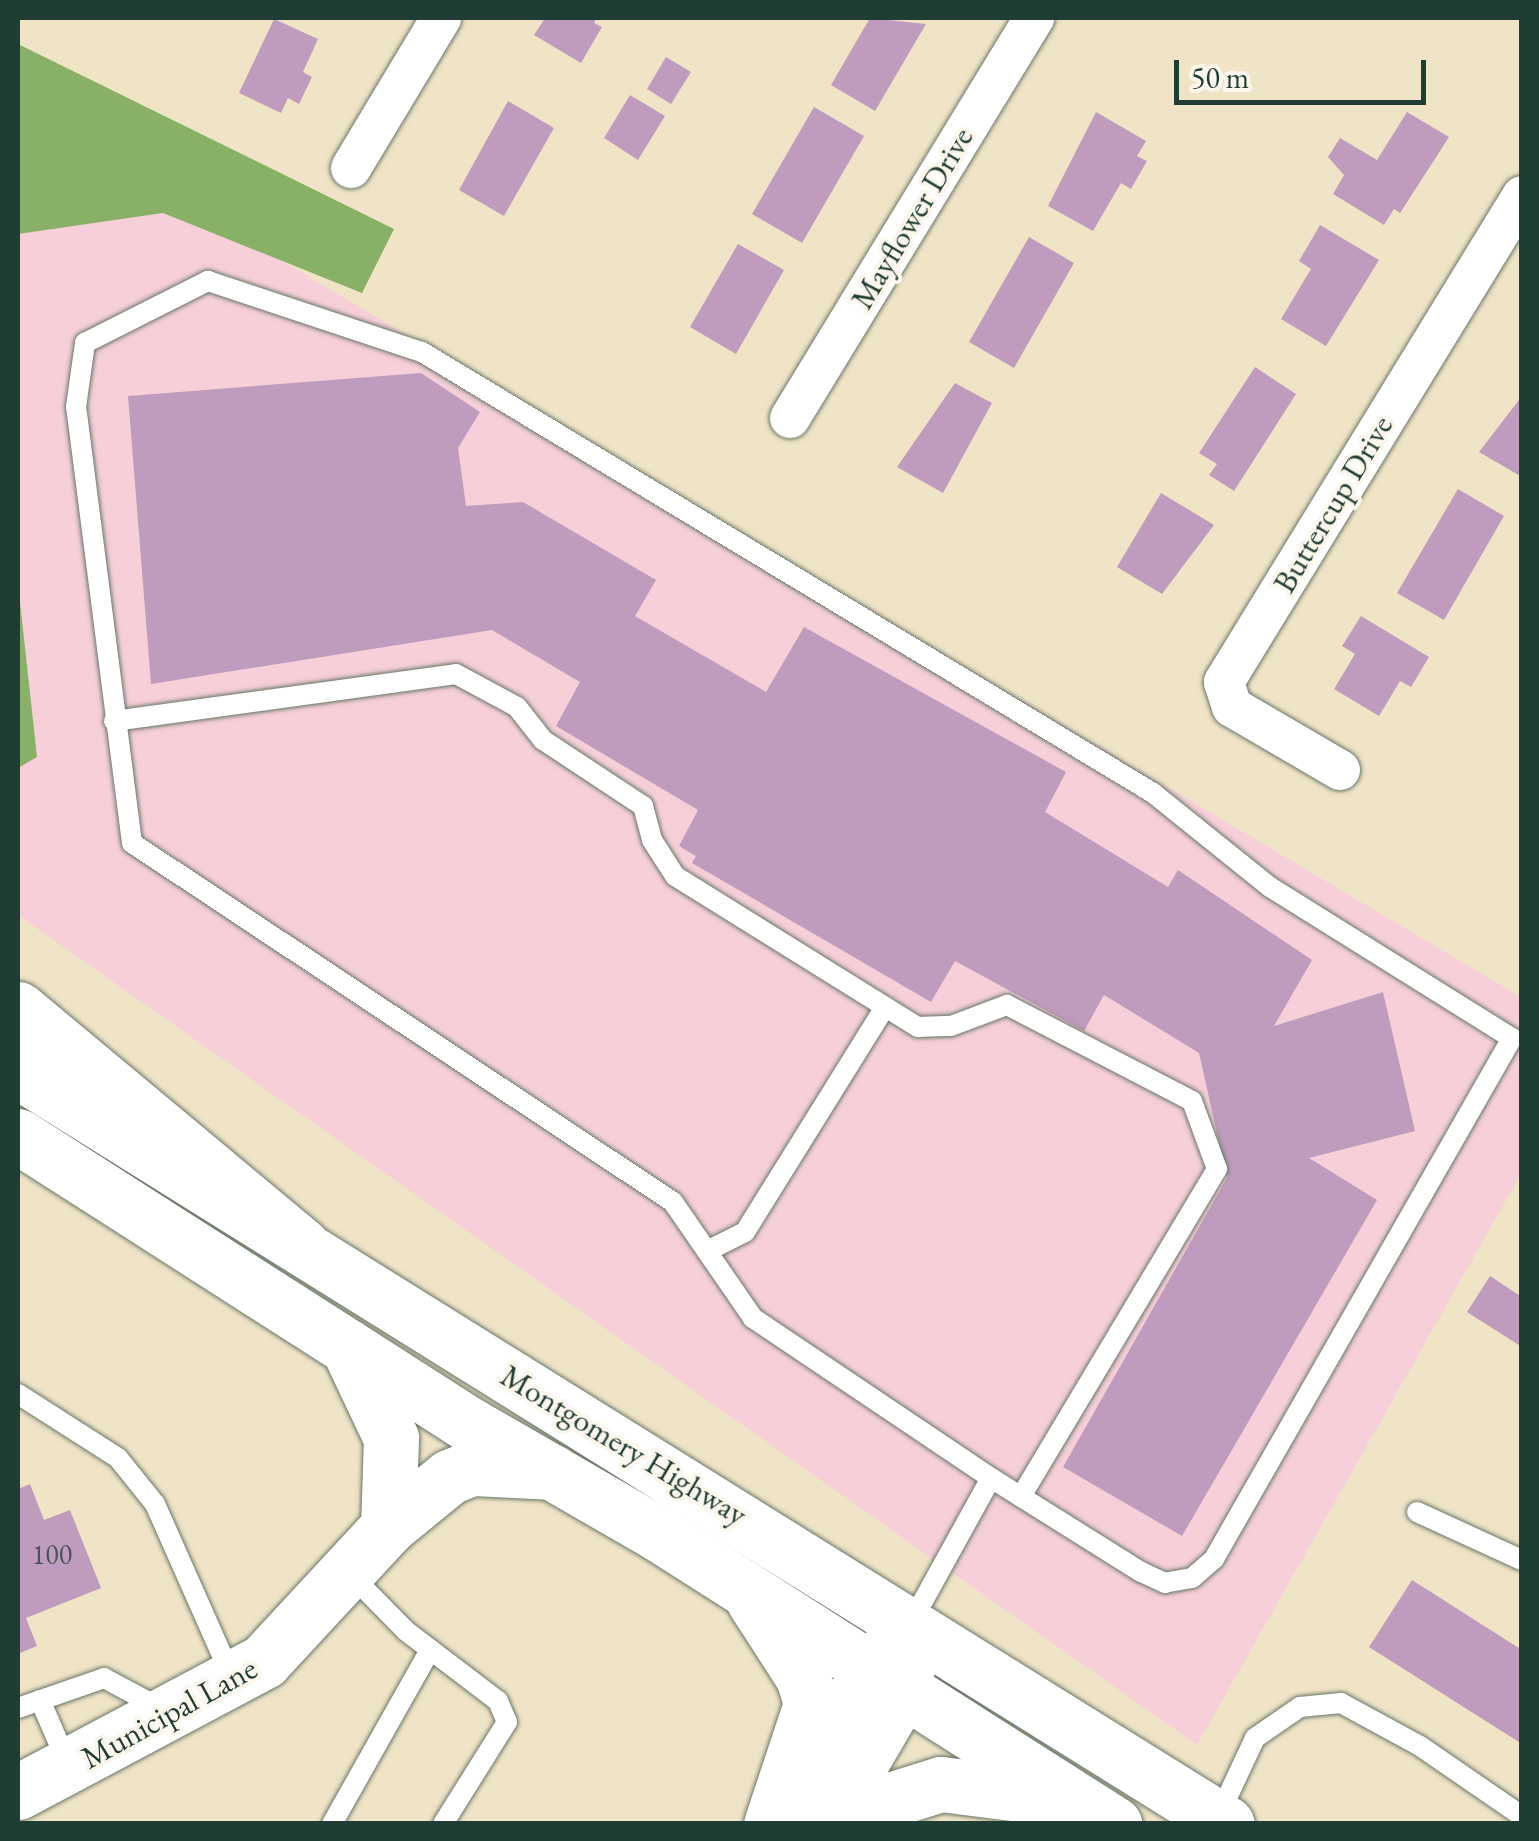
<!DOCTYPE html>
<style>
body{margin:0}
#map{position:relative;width:1539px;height:1841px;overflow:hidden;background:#f0e4c7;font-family:"EB Garamond",serif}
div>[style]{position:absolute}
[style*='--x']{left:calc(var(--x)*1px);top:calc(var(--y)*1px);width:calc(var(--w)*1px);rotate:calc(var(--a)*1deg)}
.built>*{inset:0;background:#f6cfd9}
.forest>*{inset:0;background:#88b066}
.building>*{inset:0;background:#bf9cbd}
.roads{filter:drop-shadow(0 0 2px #687767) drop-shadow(0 0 2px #687767)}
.lane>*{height:20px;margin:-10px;padding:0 10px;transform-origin:10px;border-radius:10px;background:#fff}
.street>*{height:40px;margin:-20px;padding:0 20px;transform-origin:20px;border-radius:20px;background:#fff}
.secondary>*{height:55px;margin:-27.5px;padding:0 27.5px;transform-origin:27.5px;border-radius:27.5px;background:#fff}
.primary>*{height:55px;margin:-27.5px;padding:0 27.5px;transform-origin:27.5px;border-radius:27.5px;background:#fff}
.highway>*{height:55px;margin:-27.5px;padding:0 27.5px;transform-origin:27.5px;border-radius:27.5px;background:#fff}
span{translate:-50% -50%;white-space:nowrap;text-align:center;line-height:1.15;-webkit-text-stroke:8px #fbf7ec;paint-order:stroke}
.number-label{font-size:28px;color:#475556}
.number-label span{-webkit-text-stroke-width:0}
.street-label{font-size:32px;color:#1f3d34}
.frame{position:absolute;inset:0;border:20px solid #1f3d34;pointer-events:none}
.scale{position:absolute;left:1174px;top:60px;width:252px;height:45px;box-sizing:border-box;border:5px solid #1f3d34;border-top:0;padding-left:12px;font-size:30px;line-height:35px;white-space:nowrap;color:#1f3d34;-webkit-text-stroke:8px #fbf7ec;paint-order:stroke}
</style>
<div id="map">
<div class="built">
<i style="clip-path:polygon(166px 192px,1521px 997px,1521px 1174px,1197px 1745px,18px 915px,18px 219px)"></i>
</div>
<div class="forest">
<i style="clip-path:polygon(18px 44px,394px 229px,362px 293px,163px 213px,18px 234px)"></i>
<i style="clip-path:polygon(18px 584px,37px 757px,18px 768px)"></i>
</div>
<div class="building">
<i style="clip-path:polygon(545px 18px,597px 18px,594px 23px,602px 27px,581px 63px,534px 35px)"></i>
<i style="clip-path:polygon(870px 18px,926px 24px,875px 111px,831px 85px)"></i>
<i style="clip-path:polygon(274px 19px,318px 39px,303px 72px,312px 77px,299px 104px,288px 98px,281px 113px,239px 93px)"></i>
<i style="clip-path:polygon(666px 57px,691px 72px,671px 104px,647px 89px)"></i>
<i style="clip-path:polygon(630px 95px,665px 116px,638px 160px,604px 138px)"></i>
<i style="clip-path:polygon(508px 101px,554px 128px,504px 216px,459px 190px)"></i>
<i style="clip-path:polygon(814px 107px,864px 136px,802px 243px,752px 214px)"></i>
<i style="clip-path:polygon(1096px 112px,1146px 141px,1137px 156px,1147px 161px,1131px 189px,1121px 183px,1093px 231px,1048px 206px)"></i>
<i style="clip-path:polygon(1407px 112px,1449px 137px,1400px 213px,1394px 209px,1384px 225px,1333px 194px,1344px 175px,1328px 157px,1340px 138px,1377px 160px)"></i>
<i style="clip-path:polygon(1320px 225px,1379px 260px,1326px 346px,1281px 319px,1311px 269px,1299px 261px)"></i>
<i style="clip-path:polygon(1029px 237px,1074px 263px,1014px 368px,969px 342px)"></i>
<i style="clip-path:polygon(738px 244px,784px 270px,736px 354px,690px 327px)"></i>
<i style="clip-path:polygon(1255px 367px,1296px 394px,1234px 491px,1209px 475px,1217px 464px,1199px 453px)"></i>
<i style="clip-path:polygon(421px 373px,480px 412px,458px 448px,466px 506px,523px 502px,656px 580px,635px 616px,766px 692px,804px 627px,1066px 772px,1045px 812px,1168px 887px,1178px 870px,1312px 960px,1274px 1026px,1383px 992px,1415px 1131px,1309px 1158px,1377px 1200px,1182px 1536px,1063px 1467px,1227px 1178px,1199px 1053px,1104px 995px,1084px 1031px,955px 961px,931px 1002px,692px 863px,696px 856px,679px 846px,698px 810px,556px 726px,580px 682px,492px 630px,151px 684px,128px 396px)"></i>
<i style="clip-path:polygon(955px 383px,992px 403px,943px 493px,897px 467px)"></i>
<i style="clip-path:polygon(1522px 396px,1522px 477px,1479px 452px)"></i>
<i style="clip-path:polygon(1458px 489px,1504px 516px,1444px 620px,1397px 593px)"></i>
<i style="clip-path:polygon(1161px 493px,1214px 525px,1162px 594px,1117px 567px)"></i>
<i style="clip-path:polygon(1361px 616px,1429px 657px,1411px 687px,1400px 681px,1379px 716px,1334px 689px,1355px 654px,1342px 646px)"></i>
<i style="clip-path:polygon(1490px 1276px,1522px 1297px,1522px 1347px,1467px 1312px)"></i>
<i style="clip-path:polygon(30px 1484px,44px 1520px,70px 1510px,101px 1588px,26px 1618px,37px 1646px,18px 1654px,18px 1489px)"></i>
<i style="clip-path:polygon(1412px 1580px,1522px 1650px,1522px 1744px,1369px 1647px)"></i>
</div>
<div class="roads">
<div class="lane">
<i style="--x:114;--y:721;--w:345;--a:-7.8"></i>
<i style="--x:456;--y:674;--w:69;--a:28.4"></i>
<i style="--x:517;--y:707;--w:42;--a:51.8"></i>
<i style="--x:543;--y:740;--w:120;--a:33.4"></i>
<i style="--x:643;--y:806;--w:35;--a:75"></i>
<i style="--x:652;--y:840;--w:43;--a:57.4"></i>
<i style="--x:675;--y:876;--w:286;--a:31.9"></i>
<i style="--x:918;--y:1027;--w:33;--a:-2"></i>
<i style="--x:951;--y:1026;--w:60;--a:-20.6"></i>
<i style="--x:1007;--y:1005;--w:208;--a:27.4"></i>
<i style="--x:1192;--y:1101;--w:72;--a:69.8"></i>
<i style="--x:1217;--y:1169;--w:382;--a:120.9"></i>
<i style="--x:707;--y:1251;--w:42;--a:-26.6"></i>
<i style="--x:745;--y:1232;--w:265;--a:-58.1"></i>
<i style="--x:18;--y:1394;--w:119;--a:32.6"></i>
<i style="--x:118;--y:1458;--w:59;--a:51.2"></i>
<i style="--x:155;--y:1504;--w:190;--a:66.1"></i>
<i style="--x:1417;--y:1512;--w:115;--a:24.6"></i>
<i style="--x:350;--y:1574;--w:80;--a:45.5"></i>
<i style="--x:406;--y:1631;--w:116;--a:37.3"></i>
<i style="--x:498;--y:1701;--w:23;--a:67"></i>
<i style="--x:507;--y:1722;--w:120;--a:122.1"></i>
<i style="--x:912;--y:1621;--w:163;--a:-61.1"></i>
<i style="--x:991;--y:1478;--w:287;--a:-146.1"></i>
<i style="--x:753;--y:1318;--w:141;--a:-124.6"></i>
<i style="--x:673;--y:1202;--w:649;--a:-146.43"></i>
<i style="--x:132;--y:843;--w:440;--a:-97.3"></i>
<i style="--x:76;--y:407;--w:65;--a:-82"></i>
<i style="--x:85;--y:343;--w:138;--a:-26.8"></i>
<i style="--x:208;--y:281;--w:225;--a:18.4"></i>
<i style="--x:422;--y:352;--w:854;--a:31.1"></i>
<i style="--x:1153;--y:793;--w:150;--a:38.8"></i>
<i style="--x:1270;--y:887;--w:285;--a:32"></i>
<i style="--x:1512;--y:1038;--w:600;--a:119.77"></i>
<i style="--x:1214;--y:1559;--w:29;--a:139"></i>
<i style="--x:1192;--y:1578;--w:27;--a:170"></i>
<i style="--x:1165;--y:1583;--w:26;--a:-155"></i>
<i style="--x:1141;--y:1572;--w:177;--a:-147.9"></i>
<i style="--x:40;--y:1700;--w:68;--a:66.5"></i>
<i style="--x:18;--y:1708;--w:91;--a:-19.2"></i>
<i style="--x:104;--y:1678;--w:64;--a:28.2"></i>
<i style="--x:1218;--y:1817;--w:87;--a:-64.9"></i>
<i style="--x:1255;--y:1738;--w:55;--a:-34.6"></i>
<i style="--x:1300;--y:1707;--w:41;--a:-5.6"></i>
<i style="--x:1341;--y:1703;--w:90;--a:28.6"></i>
<i style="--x:1420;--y:1746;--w:124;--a:34.5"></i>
<i style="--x:332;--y:1824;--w:200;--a:-60.6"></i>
</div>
<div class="street">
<i style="--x:351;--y:168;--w:175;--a:-59"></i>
<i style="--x:790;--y:418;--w:469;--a:-58.6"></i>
<i style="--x:1340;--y:770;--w:125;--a:-149.7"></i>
<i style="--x:1232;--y:707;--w:26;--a:-108"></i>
<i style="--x:1224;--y:682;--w:570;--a:-58.48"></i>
</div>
<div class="secondary">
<i style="--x:348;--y:1347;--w:101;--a:64.7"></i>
<i style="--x:391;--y:1438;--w:89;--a:91.9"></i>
<i style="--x:18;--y:1792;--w:279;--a:-28"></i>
<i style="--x:264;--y:1661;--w:183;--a:-47.2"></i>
<i style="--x:388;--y:1527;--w:79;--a:-39.3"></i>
<i style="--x:449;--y:1477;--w:24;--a:-22"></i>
<i style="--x:471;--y:1468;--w:81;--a:2.8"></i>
<i style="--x:789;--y:1806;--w:162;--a:-59.2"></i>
<i style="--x:872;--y:1667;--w:43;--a:-48.8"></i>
<i style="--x:825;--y:1824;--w:159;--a:-59.7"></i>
<i style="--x:905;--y:1687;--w:43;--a:-84.7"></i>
</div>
<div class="primary">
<i style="--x:18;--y:1071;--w:1424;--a:31.92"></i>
<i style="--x:18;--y:1136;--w:531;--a:32.61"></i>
<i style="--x:465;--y:1422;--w:224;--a:30"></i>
<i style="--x:659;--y:1534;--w:540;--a:32.51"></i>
<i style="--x:754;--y:1601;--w:90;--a:57.2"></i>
<i style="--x:803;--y:1677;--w:28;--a:73"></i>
<i style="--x:811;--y:1704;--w:126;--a:108.4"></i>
<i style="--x:852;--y:1824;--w:48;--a:-31.4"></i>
<i style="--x:893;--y:1799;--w:50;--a:-17.4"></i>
<i style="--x:941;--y:1784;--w:119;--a:7.2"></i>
</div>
<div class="highway">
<i style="--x:18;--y:1009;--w:370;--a:39.8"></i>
</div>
</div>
<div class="number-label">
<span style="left:52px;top:1554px">100</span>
</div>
<div class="street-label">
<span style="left:912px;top:218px;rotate:-59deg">Mayflower Drive</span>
<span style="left:1333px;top:504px;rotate:-59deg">Buttercup Drive</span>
<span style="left:624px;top:1445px;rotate:31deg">Montgomery Highway</span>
<span style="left:169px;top:1713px;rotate:-29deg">Municipal Lane</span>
</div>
<div class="frame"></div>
<div class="scale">50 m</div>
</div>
